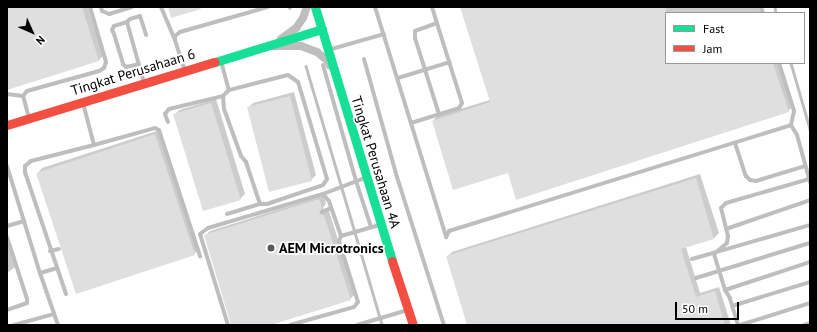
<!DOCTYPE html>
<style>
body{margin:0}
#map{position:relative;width:817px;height:332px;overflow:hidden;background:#fff;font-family:"PT Sans",sans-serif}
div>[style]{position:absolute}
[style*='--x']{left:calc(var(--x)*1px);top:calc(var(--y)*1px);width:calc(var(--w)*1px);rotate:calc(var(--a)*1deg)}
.shadow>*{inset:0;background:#0003}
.stream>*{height:2.5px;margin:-1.25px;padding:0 1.25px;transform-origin:1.25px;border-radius:1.25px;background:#bfbfbf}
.building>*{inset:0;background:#dfdfdf}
.lane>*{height:4px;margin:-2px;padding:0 2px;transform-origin:2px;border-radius:2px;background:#bebebe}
.street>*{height:8px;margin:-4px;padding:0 4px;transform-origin:4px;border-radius:4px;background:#bebebe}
.fast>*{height:9px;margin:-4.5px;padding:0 4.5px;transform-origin:4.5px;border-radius:4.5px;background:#16e098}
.jam>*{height:9px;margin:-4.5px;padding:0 4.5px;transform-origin:4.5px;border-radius:4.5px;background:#f24e42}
.dots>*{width:11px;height:11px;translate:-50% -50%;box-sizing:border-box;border:2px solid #fff;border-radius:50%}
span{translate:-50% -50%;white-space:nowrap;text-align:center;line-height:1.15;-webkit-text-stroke:3.5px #fff;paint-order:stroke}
.street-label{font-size:14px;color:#000}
.poi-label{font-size:14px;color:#000;font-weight:700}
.left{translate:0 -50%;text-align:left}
.frame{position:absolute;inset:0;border:8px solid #000;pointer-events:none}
.legend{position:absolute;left:665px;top:12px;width:140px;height:52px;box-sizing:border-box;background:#fff;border:1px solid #999;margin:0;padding:5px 7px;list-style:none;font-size:12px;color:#000}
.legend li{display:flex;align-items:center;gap:8px;height:20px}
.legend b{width:20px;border:1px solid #999}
.north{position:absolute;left:12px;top:12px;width:40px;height:40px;-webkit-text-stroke:3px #fff;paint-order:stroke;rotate:135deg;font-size:11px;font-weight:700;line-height:16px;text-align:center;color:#000}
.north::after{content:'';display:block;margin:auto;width:14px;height:18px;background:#000;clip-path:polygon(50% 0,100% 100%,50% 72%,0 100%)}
.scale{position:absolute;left:675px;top:302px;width:64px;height:18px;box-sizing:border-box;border:2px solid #000;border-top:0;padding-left:5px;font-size:12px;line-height:14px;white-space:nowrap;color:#000;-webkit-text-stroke:3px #fff;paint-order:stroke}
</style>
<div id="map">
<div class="shadow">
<i style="clip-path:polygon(7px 7px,88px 7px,103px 56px,98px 61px,7px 86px)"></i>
<i style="clip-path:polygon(461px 7px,761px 7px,763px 13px,666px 13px,666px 63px,779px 63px,793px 106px,788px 111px,508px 172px,433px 121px,437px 116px,490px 100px)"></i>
<i style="clip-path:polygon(294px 92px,316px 175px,311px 180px,248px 108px,253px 103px)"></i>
<i style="clip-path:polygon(216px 99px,245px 194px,240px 199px,174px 115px,179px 110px)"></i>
<i style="clip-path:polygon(160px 130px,199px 249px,194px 254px,38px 173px,42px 168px)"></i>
<i style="clip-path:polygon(700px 174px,719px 233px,714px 238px,686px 247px,700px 293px,719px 287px,731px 325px,468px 325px,447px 257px,452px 252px)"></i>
<i style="clip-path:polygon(324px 195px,326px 203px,323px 208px,326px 211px,329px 211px,355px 294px,350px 299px,268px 325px,232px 325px,205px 236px,210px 231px)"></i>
<i style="clip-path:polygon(7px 240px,15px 267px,7px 273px)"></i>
</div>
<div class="stream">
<i style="--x:289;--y:7;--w:1;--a:45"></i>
<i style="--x:775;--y:7;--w:6;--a:81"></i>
<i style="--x:791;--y:63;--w:69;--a:73.9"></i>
<i style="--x:306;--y:66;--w:270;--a:73.6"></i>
</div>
<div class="building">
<i style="clip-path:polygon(7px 7px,82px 7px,99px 61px,7px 90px)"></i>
<i style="clip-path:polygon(168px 7px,200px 7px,201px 9px,171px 18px)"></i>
<i style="clip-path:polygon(460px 7px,666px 7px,666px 63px,773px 63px,789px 112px,516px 200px,508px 173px,453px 190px,432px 121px,490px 102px)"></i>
<i style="clip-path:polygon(290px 96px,312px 181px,269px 192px,247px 107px)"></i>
<i style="clip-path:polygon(211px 103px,241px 200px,203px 211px,173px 114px)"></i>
<i style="clip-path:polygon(155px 134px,195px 255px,76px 294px,36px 173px)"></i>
<i style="clip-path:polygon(696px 178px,714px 239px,681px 249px,696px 297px,715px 291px,725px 325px,467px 325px,446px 256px)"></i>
<i style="clip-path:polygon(319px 199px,322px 208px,319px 213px,321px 215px,324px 215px,351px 300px,271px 325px,231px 325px,204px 235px)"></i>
</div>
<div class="lane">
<i style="--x:101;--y:7;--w:4;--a:76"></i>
<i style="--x:102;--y:11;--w:8;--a:23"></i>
<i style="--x:109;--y:14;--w:24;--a:-17"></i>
<i style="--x:161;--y:7;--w:36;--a:67"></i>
<i style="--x:375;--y:7;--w:241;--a:72.8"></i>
<i style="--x:761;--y:7;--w:6;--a:72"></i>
<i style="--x:127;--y:22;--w:14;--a:163"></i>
<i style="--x:114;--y:26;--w:4;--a:117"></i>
<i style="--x:112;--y:30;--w:4;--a:63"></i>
<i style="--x:114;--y:34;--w:31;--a:73"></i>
<i style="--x:123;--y:64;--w:4;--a:45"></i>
<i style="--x:126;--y:67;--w:13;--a:-13"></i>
<i style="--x:437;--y:23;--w:23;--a:160"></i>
<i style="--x:415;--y:31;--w:7;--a:90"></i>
<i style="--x:415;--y:38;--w:80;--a:72.5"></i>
<i style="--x:328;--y:50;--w:58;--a:-15.9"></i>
<i style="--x:364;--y:59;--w:123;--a:74.4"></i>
<i style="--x:397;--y:177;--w:155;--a:72.4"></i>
<i style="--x:221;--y:61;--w:30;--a:75"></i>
<i style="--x:229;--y:90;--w:8;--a:135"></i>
<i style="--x:223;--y:96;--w:13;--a:86"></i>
<i style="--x:224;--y:109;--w:50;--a:70.1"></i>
<i style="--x:241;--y:156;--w:8;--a:50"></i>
<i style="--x:246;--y:162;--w:44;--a:71.6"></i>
<i style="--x:260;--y:204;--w:7;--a:0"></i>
<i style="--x:267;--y:204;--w:59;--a:-18.7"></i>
<i style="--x:323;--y:185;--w:7;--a:-56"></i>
<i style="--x:327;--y:179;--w:101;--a:-106.6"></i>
<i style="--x:298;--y:82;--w:12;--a:-145"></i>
<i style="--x:288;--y:75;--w:61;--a:165.7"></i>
<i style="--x:779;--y:63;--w:50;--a:72.6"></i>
<i style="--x:794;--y:111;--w:14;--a:102"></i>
<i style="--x:323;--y:65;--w:121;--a:74.1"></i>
<i style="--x:356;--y:181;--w:48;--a:71.9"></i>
<i style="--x:185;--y:71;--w:33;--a:-108"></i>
<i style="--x:175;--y:40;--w:4;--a:-90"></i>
<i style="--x:175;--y:36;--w:6;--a:-39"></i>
<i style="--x:180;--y:32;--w:91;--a:-15.9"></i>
<i style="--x:398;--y:78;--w:54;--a:-17.1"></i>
<i style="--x:144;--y:83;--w:63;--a:-105.6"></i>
<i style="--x:127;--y:22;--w:4;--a:-45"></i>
<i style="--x:130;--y:19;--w:10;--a:-17"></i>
<i style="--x:140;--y:16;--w:20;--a:72"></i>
<i style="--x:7;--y:94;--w:16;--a:7"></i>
<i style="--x:83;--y:103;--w:43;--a:75.3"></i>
<i style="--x:94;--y:145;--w:63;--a:-15.6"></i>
<i style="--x:155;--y:128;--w:4;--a:27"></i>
<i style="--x:159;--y:130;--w:133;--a:72"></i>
<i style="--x:29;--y:118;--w:23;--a:-105"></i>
<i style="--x:23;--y:96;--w:6;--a:-51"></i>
<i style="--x:27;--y:91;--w:75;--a:-15.5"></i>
<i style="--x:99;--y:71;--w:6;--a:-31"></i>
<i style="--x:104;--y:68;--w:6;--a:-72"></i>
<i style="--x:106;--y:62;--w:57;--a:-106.2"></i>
<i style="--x:168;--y:122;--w:9;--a:-111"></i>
<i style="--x:165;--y:114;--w:6;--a:-51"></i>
<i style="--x:169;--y:109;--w:56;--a:-13.5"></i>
<i style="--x:411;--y:123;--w:50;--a:-17.4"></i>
<i style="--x:459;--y:108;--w:6;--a:-59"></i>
<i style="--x:462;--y:103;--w:101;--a:-107.4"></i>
<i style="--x:735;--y:143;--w:35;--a:72"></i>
<i style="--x:746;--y:176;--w:6;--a:45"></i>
<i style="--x:750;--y:180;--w:6;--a:9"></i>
<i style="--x:756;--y:181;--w:51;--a:-17"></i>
<i style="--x:7;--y:166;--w:112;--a:72.9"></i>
<i style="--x:40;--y:273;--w:55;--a:70.9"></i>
<i style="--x:322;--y:212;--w:10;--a:-24"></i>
<i style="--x:227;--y:214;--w:34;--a:-17"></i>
<i style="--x:7;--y:226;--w:18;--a:-16"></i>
<i style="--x:726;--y:229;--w:89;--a:-19"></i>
<i style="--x:341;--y:236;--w:40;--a:-16"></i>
<i style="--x:7;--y:237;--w:65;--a:72.1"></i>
<i style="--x:27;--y:299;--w:4;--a:90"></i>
<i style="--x:27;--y:303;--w:21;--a:161"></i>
<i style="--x:446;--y:237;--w:7;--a:-63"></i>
<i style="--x:449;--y:231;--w:358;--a:-17.2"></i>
<i style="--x:791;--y:125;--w:12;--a:59"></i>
<i style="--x:797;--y:135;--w:49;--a:74.5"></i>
<i style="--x:50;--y:251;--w:9;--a:-13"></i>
<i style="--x:692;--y:259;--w:123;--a:-16.1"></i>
<i style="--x:40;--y:273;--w:18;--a:-16"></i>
<i style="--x:696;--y:278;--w:119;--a:-17.1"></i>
<i style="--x:725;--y:290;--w:89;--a:-18.2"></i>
<i style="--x:66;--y:294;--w:129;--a:-108.6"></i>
<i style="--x:25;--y:172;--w:6;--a:-90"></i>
<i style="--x:25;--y:166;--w:8;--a:-40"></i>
<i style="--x:31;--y:161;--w:65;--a:-14.3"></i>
<i style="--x:732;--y:306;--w:82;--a:-17.1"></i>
<i style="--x:14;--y:325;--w:41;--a:-15.4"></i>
<i style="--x:228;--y:325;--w:95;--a:-107.1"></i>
<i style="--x:200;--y:234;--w:10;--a:-37"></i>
<i style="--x:208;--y:228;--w:120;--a:-16.5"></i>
<i style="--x:323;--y:194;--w:45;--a:-20.9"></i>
<i style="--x:290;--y:325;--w:66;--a:-15.7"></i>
<i style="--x:354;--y:307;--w:6;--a:-51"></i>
<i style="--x:358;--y:302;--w:64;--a:-107.3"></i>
<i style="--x:339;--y:241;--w:5;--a:-68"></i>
<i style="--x:341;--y:236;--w:37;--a:-109"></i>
<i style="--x:329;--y:201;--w:9;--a:-131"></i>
<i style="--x:357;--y:325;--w:53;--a:-16.4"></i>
<i style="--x:738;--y:325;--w:28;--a:-107"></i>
<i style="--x:730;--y:298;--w:9;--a:-122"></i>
<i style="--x:725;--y:290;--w:38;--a:-107"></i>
<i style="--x:714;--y:254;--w:17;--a:-40"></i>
<i style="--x:727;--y:243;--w:7;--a:-82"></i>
<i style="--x:728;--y:236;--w:29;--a:-104"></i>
<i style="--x:721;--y:208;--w:7;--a:-45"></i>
<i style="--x:726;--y:203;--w:86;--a:-16.1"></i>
<i style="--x:740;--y:325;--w:73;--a:-17.4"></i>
<i style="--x:804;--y:325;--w:6;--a:-18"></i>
</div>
<div class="street">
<i style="--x:281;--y:39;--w:19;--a:-36"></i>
<i style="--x:296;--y:28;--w:12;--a:-55"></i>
<i style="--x:303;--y:18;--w:12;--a:-70"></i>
<i style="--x:273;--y:46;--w:28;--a:0"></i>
<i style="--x:301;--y:46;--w:17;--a:21"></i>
<i style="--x:317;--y:52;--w:14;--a:39"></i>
<i style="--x:328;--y:61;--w:5;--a:68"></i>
</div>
<div class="fast">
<i style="--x:315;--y:7;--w:265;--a:73.1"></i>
<i style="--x:215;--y:62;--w:112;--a:-17.1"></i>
</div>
<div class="jam">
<i style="--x:7;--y:125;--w:217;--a:-16.9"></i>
<i style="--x:392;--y:261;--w:67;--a:71.8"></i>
</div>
<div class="dots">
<i style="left:271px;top:248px;background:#595959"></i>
</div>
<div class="street-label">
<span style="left:133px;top:72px;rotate:-17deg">Tingkat Perusahaan 6</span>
<span style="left:376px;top:162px;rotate:73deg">Tingkat Perusahaan 4A</span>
</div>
<div class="poi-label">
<span class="left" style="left:279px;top:248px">AEM Microtronics</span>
</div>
<div class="frame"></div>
<ul class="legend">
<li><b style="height:5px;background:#16e098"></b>Fast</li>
<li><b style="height:5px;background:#f24e42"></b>Jam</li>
</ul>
<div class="north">N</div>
<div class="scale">50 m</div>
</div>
